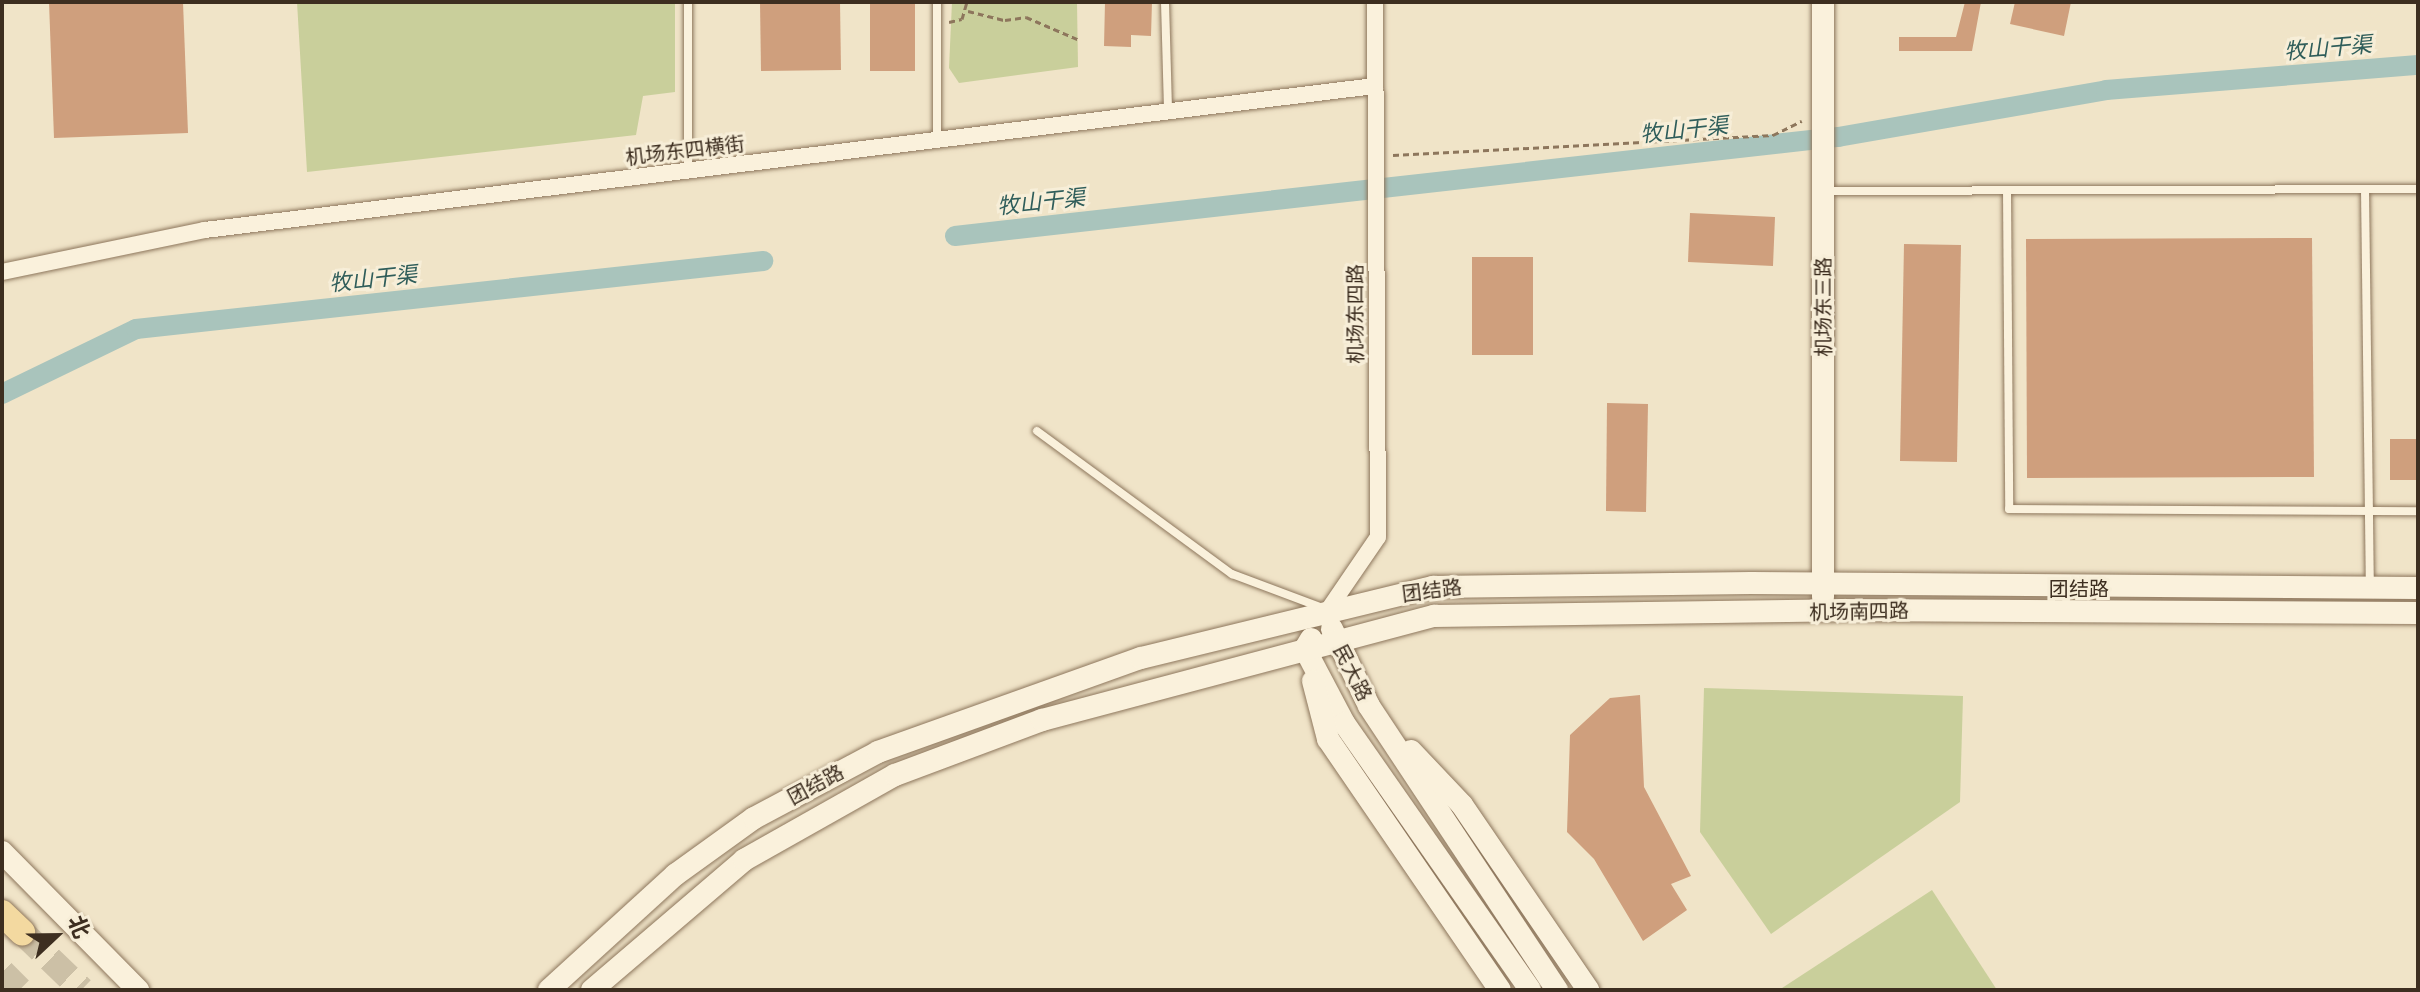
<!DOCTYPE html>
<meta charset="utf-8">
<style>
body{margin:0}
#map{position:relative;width:2420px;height:992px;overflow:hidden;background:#f0e4c8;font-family:Bitter,"Noto Sans SC",serif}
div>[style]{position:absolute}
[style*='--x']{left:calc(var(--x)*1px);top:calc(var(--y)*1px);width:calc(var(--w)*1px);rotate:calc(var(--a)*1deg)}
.green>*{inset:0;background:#c9cf9b}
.canal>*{height:20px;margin:-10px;padding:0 10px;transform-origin:10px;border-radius:10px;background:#a9c4bc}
.building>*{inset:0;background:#cf9f7d}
.primary-tunnel>*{height:26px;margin-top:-13px;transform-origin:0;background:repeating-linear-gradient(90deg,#ccc0a6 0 26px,transparent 0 39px)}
.path>*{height:3px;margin-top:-1.5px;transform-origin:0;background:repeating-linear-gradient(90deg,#8d765c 0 6px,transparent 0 10px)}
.roads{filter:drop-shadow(0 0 2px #8d765c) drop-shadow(0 0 2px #8d765c)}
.lane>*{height:8px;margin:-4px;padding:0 4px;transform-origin:4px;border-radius:4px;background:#faf1dc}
.street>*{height:16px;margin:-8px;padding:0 8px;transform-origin:8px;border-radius:8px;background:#faf1dc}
.secondary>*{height:22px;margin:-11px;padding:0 11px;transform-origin:11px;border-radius:11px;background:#faf1dc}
.primary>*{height:26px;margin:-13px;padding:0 13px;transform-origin:13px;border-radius:13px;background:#f3d9a0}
span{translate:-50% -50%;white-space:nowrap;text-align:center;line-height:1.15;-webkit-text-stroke:6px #f7eed8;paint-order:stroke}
.street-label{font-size:20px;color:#3d2e20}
.water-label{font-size:22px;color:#2f5d5a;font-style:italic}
.frame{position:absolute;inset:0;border:4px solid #3d2e20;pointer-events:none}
.north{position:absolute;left:16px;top:896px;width:80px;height:80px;-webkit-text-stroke:6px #f7eed8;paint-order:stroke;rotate:68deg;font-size:22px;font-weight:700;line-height:32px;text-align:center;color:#3d2e20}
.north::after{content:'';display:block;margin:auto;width:28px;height:36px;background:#3d2e20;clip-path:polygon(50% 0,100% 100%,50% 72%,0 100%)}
</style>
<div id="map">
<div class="green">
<i style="clip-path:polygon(297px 2px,675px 2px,675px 92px,643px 96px,636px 135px,307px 172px)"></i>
<i style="clip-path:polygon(952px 2px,1077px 2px,1078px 67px,959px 83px,949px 68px)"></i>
<i style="clip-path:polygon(1704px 688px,1963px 696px,1960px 802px,1771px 934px,1700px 832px)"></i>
<i style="clip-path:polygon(1932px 890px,1997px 990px,1779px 990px)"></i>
</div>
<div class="canal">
<i style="--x:955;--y:236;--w:889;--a:-6.4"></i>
<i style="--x:1838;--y:137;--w:272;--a:-9.9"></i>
<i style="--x:2106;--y:90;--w:313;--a:-4.6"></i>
<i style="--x:2;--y:394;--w:149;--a:-25.9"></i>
<i style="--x:136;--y:329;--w:631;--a:-6.19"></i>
</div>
<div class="building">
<i style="clip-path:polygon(49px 2px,183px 2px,188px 133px,54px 138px)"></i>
<i style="clip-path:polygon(760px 2px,840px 2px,841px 70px,761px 71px)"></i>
<i style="clip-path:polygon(870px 2px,915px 2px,915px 71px,870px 71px)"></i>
<i style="clip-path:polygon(1105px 2px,1152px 2px,1151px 36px,1131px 35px,1131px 47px,1104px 46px)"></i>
<i style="clip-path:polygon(1965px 2px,1981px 2px,1972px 51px,1899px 51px,1899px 37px,1956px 37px)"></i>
<i style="clip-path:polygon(2015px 2px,2071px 2px,2064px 36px,2010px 24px)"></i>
<i style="clip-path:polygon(1690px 213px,1775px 217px,1773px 266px,1688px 262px)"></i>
<i style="clip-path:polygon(2312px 238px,2314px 477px,2027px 478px,2026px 239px)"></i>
<i style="clip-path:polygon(1904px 244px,1961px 245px,1957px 462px,1900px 461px)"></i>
<i style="clip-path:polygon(1472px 257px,1533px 257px,1533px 355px,1472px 355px)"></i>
<i style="clip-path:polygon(1607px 403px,1648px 404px,1646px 512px,1606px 511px)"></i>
<i style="clip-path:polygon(2390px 439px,2418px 439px,2418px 480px,2390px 480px)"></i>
<i style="clip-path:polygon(1640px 695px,1644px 787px,1691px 876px,1671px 884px,1687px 910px,1643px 941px,1594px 859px,1567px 832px,1570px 735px,1610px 698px)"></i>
</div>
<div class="primary-tunnel">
<i style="--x:22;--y:932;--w:83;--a:44"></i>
<i style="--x:2;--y:972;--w:25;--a:45"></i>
</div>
<div class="path">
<i style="--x:968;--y:11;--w:38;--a:14"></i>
<i style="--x:1005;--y:20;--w:21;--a:-8"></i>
<i style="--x:1026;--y:17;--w:56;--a:23.3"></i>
<i style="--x:949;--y:22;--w:13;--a:-13"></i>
<i style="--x:962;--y:19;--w:18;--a:-74"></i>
<i style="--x:1393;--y:155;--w:381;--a:-3"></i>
<i style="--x:1773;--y:135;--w:32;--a:-26"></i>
</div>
<div class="roads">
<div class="lane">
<i style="--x:1165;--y:2;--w:109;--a:88.4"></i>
<i style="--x:937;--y:139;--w:137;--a:-90"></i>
<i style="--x:688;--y:171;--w:169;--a:-90"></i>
<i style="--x:2365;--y:189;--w:395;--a:89.3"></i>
<i style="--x:2007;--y:190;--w:319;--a:89.6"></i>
<i style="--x:2009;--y:509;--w:409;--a:0.3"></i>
<i style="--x:1825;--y:191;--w:593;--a:-0.19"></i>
<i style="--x:1037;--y:431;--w:242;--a:36.3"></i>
<i style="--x:1232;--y:574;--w:94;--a:20.6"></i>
</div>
<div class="street">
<i style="--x:2;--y:272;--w:207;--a:-11.7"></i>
<i style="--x:205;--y:230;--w:1179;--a:-7.02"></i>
<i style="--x:1328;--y:610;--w:88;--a:-55.6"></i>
<i style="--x:1378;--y:537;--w:535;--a:-90.32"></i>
</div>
<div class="secondary">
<i style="--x:1823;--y:597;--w:595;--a:-90"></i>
<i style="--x:1332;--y:629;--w:85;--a:64.3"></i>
<i style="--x:1369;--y:706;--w:341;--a:56.5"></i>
<i style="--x:1311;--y:639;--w:12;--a:121"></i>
<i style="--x:1305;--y:649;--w:84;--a:62.2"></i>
<i style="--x:1344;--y:723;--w:325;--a:55.1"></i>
<i style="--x:1313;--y:681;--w:60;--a:75.5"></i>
<i style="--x:1328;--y:739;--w:304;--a:55.6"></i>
<i style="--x:1411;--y:751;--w:74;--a:46.6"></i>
<i style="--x:1462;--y:805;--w:224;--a:55.7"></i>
<i style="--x:2;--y:852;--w:194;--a:45.4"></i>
<i style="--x:549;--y:990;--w:171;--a:-42.4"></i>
<i style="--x:675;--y:875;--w:97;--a:-35.8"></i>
<i style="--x:754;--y:818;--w:140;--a:-28"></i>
<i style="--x:878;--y:752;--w:279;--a:-19.7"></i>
<i style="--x:1141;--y:658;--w:301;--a:-13.7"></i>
<i style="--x:1433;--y:587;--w:318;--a:-0.7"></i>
<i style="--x:1751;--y:583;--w:667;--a:0.43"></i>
<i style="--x:592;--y:990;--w:200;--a:-40.5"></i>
<i style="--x:744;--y:860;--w:173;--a:-29.4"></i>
<i style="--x:895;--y:775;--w:157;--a:-20.5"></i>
<i style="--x:1042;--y:720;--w:406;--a:-14.9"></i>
<i style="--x:1434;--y:616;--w:406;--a:-0.8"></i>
<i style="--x:1840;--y:610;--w:578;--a:0.3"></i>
</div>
<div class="primary">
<i style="--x:2;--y:913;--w:28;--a:44"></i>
</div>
</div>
<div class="street-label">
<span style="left:685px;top:151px;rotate:-7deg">机场东四横街</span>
<span style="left:1824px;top:307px;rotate:-90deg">机场东三路</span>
<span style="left:1356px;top:314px;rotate:-90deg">机场东四路</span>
<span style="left:2079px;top:589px">团结路</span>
<span style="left:1432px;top:591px;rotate:-7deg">团结路</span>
<span style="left:1859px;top:612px;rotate:-1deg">机场南四路</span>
<span style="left:1352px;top:673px;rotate:63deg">民大路</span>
<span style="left:816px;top:785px;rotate:-28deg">团结路</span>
</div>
<div class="water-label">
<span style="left:2328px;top:48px;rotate:-5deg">牧山干渠</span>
<span style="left:1684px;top:130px;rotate:-6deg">牧山干渠</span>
<span style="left:1041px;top:202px;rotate:-6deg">牧山干渠</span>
<span style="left:373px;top:279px;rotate:-6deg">牧山干渠</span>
</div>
<div class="frame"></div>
<div class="north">北</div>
</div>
